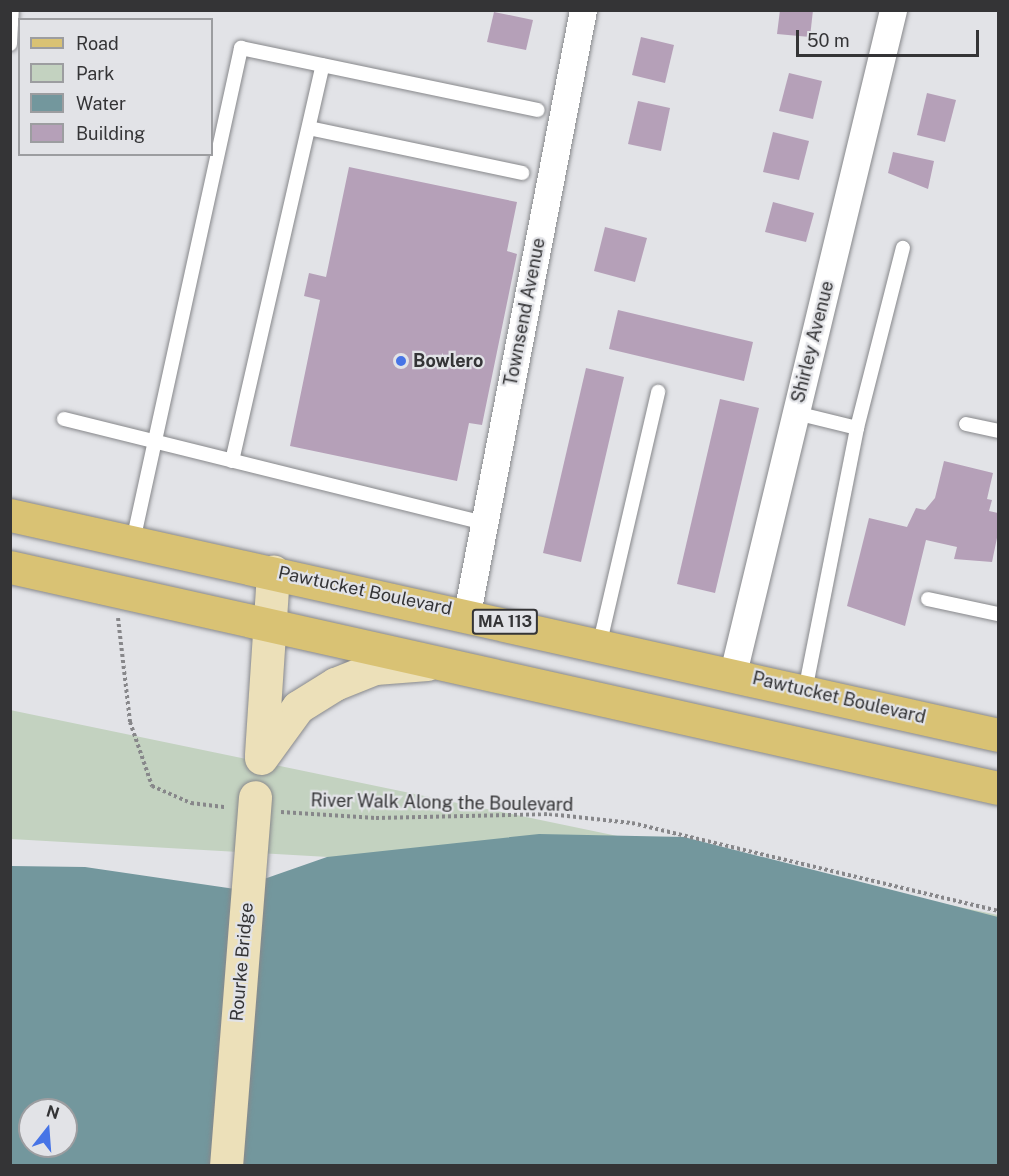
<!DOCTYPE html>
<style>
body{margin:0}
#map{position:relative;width:1009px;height:1176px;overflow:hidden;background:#e2e3e7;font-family:"Public Sans",sans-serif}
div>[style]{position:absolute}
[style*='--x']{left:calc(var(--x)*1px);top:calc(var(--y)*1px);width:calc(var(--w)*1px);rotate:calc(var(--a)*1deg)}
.green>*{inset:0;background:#c3d2c0}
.water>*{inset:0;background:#73979d}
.building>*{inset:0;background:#b5a0b8}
.path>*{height:4px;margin-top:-2px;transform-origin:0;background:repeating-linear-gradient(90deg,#87878a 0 3px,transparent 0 6px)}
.roads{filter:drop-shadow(0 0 2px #87888b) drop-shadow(0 0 2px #87888b)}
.service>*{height:14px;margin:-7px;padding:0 7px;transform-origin:7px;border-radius:7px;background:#fff}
.minor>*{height:27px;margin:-13.5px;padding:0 13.5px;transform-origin:13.5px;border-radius:13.5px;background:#fff}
.secondary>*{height:33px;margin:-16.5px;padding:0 16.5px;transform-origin:16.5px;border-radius:16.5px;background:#ece0b9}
.primary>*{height:33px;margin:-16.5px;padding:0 16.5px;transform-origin:16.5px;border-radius:16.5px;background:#d9c274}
.bridges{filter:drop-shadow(0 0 2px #87888b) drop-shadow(0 0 2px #87888b)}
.secondary-bridge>*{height:33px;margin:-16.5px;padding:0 16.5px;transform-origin:16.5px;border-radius:16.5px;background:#ece0b9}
.dots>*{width:16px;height:16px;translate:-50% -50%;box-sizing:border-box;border:3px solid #e2e3e7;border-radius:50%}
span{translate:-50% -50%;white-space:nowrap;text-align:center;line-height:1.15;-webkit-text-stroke:4.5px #e2e3e7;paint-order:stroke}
.shield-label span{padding:2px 4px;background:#e2e3e7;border:2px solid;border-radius:4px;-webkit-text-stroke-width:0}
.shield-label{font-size:16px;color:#343436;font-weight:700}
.street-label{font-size:18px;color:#343436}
.poi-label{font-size:18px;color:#343436;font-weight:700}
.left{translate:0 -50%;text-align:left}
.frame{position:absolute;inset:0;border:12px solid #343436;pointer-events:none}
.legend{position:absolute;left:18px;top:18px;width:195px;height:138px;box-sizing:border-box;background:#e2e3e7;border:2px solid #9c9da0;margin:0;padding:8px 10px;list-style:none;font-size:18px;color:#343436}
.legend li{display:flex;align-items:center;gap:12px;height:30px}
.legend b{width:30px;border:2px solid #9c9da0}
.north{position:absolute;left:18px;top:1098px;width:60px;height:60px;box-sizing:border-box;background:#e2e3e7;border:2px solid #9c9da0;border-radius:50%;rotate:17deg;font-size:16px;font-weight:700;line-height:24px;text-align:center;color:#343436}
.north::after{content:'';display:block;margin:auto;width:21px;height:27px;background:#4774e6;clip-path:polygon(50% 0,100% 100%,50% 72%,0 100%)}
.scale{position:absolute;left:796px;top:30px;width:183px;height:27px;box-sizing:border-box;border:3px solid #343436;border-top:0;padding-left:8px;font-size:18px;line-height:21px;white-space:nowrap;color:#343436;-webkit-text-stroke:4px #e2e3e7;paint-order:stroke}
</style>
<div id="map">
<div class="green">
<i style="clip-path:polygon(10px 710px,998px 915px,998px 950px,433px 863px,11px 839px)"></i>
</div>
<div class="water">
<i style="clip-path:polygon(evenodd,539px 834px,684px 837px,998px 917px,998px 1165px,11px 1166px,11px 866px,85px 867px,235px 889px,327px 857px,539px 834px,30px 1110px,66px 1110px,66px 1146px,30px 1146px,30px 1110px)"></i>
</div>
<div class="building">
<i style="clip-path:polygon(780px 10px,813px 10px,810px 37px,777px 34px)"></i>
<i style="clip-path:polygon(494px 12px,533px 20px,526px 50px,487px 42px)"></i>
<i style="clip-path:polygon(641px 37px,674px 45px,665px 83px,632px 75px)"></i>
<i style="clip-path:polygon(789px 73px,822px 81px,813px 119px,779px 111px)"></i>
<i style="clip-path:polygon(927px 93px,956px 100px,945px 142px,917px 135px)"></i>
<i style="clip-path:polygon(638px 101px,670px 108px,661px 151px,628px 144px)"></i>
<i style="clip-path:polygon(773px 132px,809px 141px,799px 180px,763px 172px)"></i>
<i style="clip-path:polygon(893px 152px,934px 161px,928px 189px,888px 173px)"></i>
<i style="clip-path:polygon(349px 167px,517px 202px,507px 251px,517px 254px,482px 425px,469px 423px,457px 481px,290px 446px,320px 300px,304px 296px,309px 273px,326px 277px)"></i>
<i style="clip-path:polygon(773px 202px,814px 213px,806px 242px,765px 232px)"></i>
<i style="clip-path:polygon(605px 227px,647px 238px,635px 282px,594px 271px)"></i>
<i style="clip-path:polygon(618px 310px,753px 342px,744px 381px,609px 349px)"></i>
<i style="clip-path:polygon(586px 368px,624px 377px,581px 562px,543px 553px)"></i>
<i style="clip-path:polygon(720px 399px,759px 408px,715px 593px,677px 584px)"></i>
<i style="clip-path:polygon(944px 461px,993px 473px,987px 499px,992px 500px,989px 511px,998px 513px,998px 533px,992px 562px,954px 559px,957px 547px,926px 540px,905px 626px,847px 606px,869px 518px,907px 527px,916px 508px,925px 510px,935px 498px)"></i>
</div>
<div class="path">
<i style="--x:118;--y:618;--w:105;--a:83.4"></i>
<i style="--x:130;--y:722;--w:68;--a:71"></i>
<i style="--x:152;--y:786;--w:43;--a:23.6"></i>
<i style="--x:191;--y:803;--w:35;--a:7"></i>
<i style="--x:281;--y:812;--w:95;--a:3.6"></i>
<i style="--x:376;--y:818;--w:173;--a:-1.3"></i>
<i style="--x:549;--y:814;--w:83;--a:6.2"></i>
<i style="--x:632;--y:823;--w:376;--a:13.5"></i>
</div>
<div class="roads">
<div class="service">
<i style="--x:10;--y:44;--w:34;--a:-87"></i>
<i style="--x:309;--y:128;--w:218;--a:11.9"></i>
<i style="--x:796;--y:413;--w:63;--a:13.8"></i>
<i style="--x:64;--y:419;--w:434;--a:13.9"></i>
<i style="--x:966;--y:424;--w:33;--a:12"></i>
<i style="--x:232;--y:461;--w:406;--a:-77.1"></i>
<i style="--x:133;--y:541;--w:505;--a:-77.64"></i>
<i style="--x:241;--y:48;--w:303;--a:11.8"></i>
<i style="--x:928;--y:599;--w:72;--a:12.1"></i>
<i style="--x:600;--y:642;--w:257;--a:-76.9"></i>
<i style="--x:805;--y:691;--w:268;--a:-78.8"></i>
<i style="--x:857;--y:428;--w:186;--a:-75.7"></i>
</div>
<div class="minor">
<i style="--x:467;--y:613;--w:614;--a:-79.11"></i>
<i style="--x:733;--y:673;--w:682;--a:-76.43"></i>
</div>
<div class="secondary">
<i style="--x:261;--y:754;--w:183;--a:-86.2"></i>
<i style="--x:261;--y:758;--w:63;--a:-54"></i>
<i style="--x:298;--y:707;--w:44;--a:-31.9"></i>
<i style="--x:335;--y:684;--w:43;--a:-21.8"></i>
<i style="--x:375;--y:668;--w:52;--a:-4.4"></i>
</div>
<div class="primary">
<i style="--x:10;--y:515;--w:1012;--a:12.55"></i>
<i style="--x:10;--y:567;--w:1012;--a:12.61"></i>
</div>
</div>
<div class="bridges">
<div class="secondary-bridge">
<i style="--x:226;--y:1166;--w:370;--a:-85.5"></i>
</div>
</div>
<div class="dots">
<i style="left:401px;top:361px;background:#4774e6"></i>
</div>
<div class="shield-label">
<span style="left:505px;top:622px">MA 113</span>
</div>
<div class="street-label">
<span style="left:525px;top:312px;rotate:-79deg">Townsend Avenue</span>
<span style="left:813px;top:342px;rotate:-76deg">Shirley Avenue</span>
<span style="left:365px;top:591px;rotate:12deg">Pawtucket Boulevard</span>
<span style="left:839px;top:698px;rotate:13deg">Pawtucket Boulevard</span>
<span style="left:442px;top:803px;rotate:1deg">River Walk Along the Boulevard</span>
<span style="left:242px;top:962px;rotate:-85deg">Rourke Bridge</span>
</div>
<div class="poi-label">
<span class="left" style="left:413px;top:361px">Bowlero</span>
</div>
<div class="frame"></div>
<ul class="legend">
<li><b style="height:8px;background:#d9c274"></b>Road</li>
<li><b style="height:16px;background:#c3d2c0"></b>Park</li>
<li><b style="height:16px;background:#73979d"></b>Water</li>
<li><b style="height:16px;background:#b5a0b8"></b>Building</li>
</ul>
<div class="north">N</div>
<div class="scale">50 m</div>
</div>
